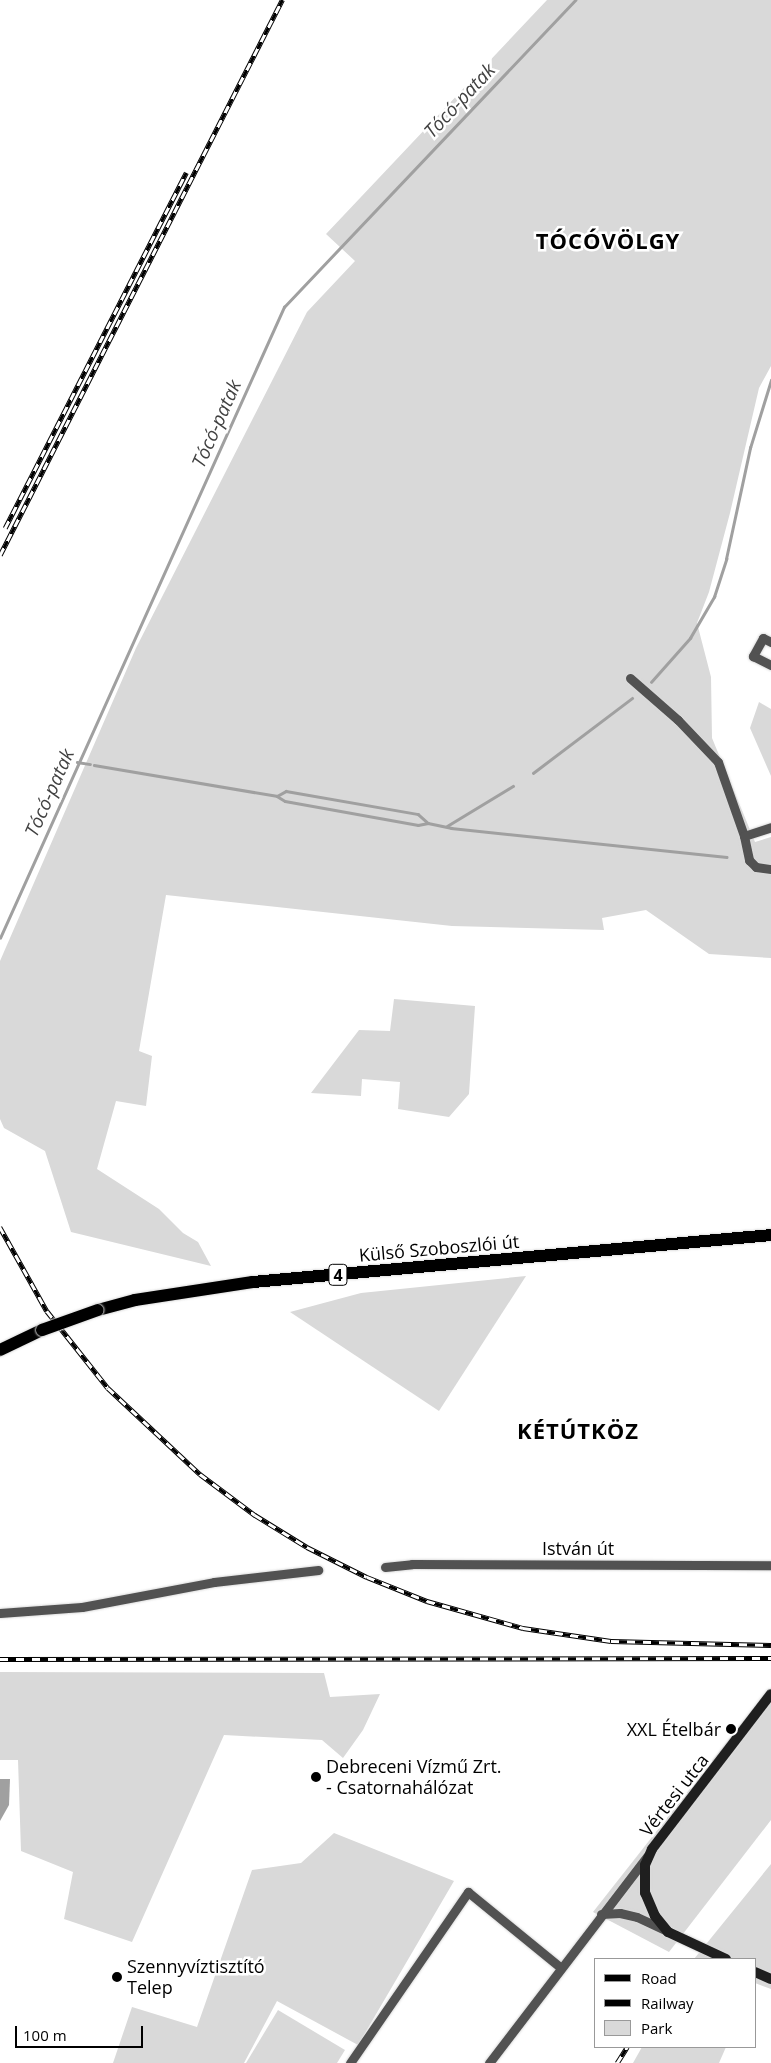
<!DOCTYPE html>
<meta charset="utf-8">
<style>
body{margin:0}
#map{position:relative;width:771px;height:2063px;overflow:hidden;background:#fff;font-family:"Open Sans",sans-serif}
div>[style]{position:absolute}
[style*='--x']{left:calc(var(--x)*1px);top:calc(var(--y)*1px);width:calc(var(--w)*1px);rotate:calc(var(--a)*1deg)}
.green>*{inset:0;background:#d9d9d9}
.water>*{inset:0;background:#a0a0a0}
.stream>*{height:2.5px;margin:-1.25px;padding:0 1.25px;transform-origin:1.25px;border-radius:1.25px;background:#a0a0a0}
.roads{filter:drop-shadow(0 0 1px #dbdbdb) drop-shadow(0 0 1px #dbdbdb)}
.street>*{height:9px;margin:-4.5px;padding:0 4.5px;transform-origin:4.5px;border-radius:4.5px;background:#525252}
.secondary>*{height:10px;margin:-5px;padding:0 5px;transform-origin:5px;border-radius:5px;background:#1f1f1f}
.primary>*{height:12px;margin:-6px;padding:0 6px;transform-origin:6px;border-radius:6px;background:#000}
.rail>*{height:4.5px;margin-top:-2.25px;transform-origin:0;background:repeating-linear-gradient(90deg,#fff 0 8px,#000 0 16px);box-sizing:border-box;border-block:1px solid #000}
.bridges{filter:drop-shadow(0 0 1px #dbdbdb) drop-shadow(0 0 1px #dbdbdb)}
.primary-bridge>*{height:12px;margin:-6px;padding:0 6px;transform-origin:6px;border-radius:6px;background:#000}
.dots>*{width:14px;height:14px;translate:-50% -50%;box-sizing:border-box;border:2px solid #fff;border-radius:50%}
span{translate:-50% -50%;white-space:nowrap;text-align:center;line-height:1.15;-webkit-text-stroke:5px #fff;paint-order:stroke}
.shield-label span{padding:1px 4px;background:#fff;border:1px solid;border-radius:4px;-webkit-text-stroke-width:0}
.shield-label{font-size:16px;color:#000;font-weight:700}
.street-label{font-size:18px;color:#000}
.poi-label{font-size:18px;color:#000}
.right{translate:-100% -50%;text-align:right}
.left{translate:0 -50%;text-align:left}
.water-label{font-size:19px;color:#414141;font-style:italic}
.district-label{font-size:22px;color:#000;font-weight:700;letter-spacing:1px}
.legend{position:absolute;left:594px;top:1958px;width:162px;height:90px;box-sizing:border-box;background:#fff;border:1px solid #999;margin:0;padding:6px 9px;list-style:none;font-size:15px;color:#000}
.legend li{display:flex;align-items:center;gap:10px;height:25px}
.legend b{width:25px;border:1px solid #999}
.scale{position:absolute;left:15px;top:2026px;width:128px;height:22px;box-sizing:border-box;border:2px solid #000;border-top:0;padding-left:6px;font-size:15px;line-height:18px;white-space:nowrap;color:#000;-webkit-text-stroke:4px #fff;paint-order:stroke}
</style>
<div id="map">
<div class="green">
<i style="clip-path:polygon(547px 0,771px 0,771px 366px,759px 388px,730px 513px,709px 592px,697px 623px,711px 677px,712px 738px,755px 842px,771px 837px,771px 958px,709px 954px,646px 910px,602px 918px,604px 930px,452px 926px,166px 895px,139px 1051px,152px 1056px,146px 1106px,116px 1101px,97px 1169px,159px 1209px,183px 1233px,198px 1242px,211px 1266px,71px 1232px,45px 1151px,4px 1128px,0 1119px,0 961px,136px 648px,307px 312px,355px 261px,326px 234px)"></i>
<i style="clip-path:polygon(759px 702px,771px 709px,771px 776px,750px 728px)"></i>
<i style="clip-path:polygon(394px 999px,475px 1006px,469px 1094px,449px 1117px,398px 1109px,400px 1082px,362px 1079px,361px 1096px,311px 1093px,359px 1030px,390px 1031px)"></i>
<i style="clip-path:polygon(526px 1276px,439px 1411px,290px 1312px,361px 1293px)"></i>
<i style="clip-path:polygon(0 1672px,324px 1673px,330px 1697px,380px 1694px,363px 1730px,343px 1758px,322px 1740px,224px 1735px,132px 1942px,64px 1919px,73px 1872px,21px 1851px,18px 1760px,0 1760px)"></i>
<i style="clip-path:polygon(771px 1695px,771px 1820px,669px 1952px,593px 1912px,763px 1696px)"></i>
<i style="clip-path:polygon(334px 1833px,454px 1881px,358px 2045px,277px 2001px,244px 2063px,113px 2063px,132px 2007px,197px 2027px,252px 1870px,301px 1863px)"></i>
<i style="clip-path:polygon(771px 1864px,771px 1989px,755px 1983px,755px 1959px,694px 1959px)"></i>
<i style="clip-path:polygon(278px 2010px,345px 2050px,337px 2063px,246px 2063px)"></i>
<i style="clip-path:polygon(642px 2047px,726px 2047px,719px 2063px,633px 2063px)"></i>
</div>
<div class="water">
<i style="clip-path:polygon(0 1779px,10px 1779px,9px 1805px,0 1821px)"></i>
</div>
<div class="stream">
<i style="--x:651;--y:682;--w:59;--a:-48.4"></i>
<i style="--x:690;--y:638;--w:48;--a:-59.7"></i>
<i style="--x:714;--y:597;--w:40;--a:-72"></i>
<i style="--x:726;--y:559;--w:114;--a:-77.8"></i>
<i style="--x:750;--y:448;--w:71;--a:-72.8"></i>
<i style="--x:77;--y:762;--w:13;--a:9"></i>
<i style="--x:94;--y:765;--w:186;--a:9.6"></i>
<i style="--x:277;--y:796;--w:9;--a:32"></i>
<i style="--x:285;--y:801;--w:135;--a:10.2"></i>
<i style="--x:418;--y:825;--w:10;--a:-11"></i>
<i style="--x:428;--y:823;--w:24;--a:12"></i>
<i style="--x:451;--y:828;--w:277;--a:6"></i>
<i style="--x:533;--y:773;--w:124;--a:-37.1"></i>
<i style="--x:277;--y:796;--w:10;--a:-29"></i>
<i style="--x:286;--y:791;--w:134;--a:9.9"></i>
<i style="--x:418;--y:814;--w:13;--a:42"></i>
<i style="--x:447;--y:826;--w:77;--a:-31.2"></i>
<i style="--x:0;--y:938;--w:692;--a:-65.77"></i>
<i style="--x:284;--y:307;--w:423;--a:-46.5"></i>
</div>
<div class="roads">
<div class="street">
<i style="--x:771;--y:642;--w:9;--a:-153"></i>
<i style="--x:763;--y:638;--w:21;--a:119"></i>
<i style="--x:753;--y:656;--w:20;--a:27"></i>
<i style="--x:630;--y:678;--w:64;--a:41.2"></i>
<i style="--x:678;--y:720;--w:58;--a:46.4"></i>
<i style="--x:718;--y:762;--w:78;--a:70.6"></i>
<i style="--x:744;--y:836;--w:25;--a:78"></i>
<i style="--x:749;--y:860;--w:10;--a:45"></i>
<i style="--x:756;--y:867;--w:15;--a:8"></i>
<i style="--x:744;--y:836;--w:28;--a:-18"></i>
<i style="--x:385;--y:1567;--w:27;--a:-6"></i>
<i style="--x:412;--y:1564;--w:359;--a:0.2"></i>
<i style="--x:0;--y:1613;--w:82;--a:-4.2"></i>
<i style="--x:82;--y:1607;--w:134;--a:-10.7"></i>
<i style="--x:214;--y:1582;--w:105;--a:-6.6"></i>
<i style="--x:601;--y:1914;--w:19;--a:-3"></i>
<i style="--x:620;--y:1913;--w:17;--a:13"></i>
<i style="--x:637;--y:1917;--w:33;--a:25"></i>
<i style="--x:350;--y:2063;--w:208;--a:-55.4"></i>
<i style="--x:468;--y:1892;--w:119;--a:39.2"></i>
<i style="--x:489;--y:2063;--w:260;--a:-52.6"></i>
</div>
<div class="secondary">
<i style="--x:726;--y:1959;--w:64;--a:-155"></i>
<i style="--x:668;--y:1932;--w:21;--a:-129"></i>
<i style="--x:655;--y:1916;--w:25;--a:-113"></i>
<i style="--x:645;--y:1893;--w:28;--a:-90"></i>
<i style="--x:645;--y:1865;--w:17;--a:-66"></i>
<i style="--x:652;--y:1849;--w:195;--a:-52.5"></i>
<i style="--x:755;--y:1972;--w:17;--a:24"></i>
</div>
<div class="primary">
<i style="--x:98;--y:1310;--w:38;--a:-15"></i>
<i style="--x:135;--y:1300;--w:119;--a:-8.7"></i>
<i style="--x:253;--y:1282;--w:520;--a:-5.18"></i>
<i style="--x:0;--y:1350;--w:47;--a:-25.5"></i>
</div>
</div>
<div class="rail">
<i style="--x:5;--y:528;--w:399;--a:-63"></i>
<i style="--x:0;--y:555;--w:623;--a:-63.06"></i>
<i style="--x:0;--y:1227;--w:96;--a:60.8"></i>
<i style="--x:47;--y:1311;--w:98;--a:51.6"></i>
<i style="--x:108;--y:1388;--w:126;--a:43.1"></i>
<i style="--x:200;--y:1474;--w:69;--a:36.7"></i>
<i style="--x:255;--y:1515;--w:61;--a:31.6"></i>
<i style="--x:307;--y:1547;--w:67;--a:26.6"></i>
<i style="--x:367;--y:1577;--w:65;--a:21.8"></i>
<i style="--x:427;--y:1601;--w:100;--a:15.7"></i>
<i style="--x:523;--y:1628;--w:89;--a:8.4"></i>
<i style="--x:611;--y:1641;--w:160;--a:1.4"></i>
<i style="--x:0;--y:1659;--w:771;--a:-0.07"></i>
<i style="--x:617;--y:2063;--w:19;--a:-58"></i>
</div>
<div class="bridges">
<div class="primary-bridge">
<i style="--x:42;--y:1330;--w:59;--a:-19.7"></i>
</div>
</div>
<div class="dots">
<i style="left:731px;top:1729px;background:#000"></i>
<i style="left:316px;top:1777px;background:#000"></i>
<i style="left:117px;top:1977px;background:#000"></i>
</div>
<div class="shield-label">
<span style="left:338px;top:1275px">4</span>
</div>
<div class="street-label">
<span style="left:439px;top:1248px;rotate:-5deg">Külső Szoboszlói út</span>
<span style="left:578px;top:1548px">István út</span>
<span style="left:674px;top:1795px;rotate:-52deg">Vértesi utca</span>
</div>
<div class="poi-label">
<span class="right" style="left:721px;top:1729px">XXL Ételbár</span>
<span class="left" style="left:326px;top:1777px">Debreceni Vízmű Zrt.<br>- Csatornahálózat</span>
<span class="left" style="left:127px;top:1977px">Szennyvíztisztító<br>Telep</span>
</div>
<div class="water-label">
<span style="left:460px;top:101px;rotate:-47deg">Tócó-patak</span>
<span style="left:217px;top:424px;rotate:-66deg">Tócó-patak</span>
<span style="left:50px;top:793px;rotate:-66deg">Tócó-patak</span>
</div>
<div class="district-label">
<span style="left:608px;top:241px">TÓCÓVÖLGY</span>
<span style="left:578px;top:1431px">KÉTÚTKÖZ</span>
</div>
<ul class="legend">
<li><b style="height:6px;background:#000"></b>Road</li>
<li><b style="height:6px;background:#000"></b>Railway</li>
<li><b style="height:14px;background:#d9d9d9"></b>Park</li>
</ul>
<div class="scale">100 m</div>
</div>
